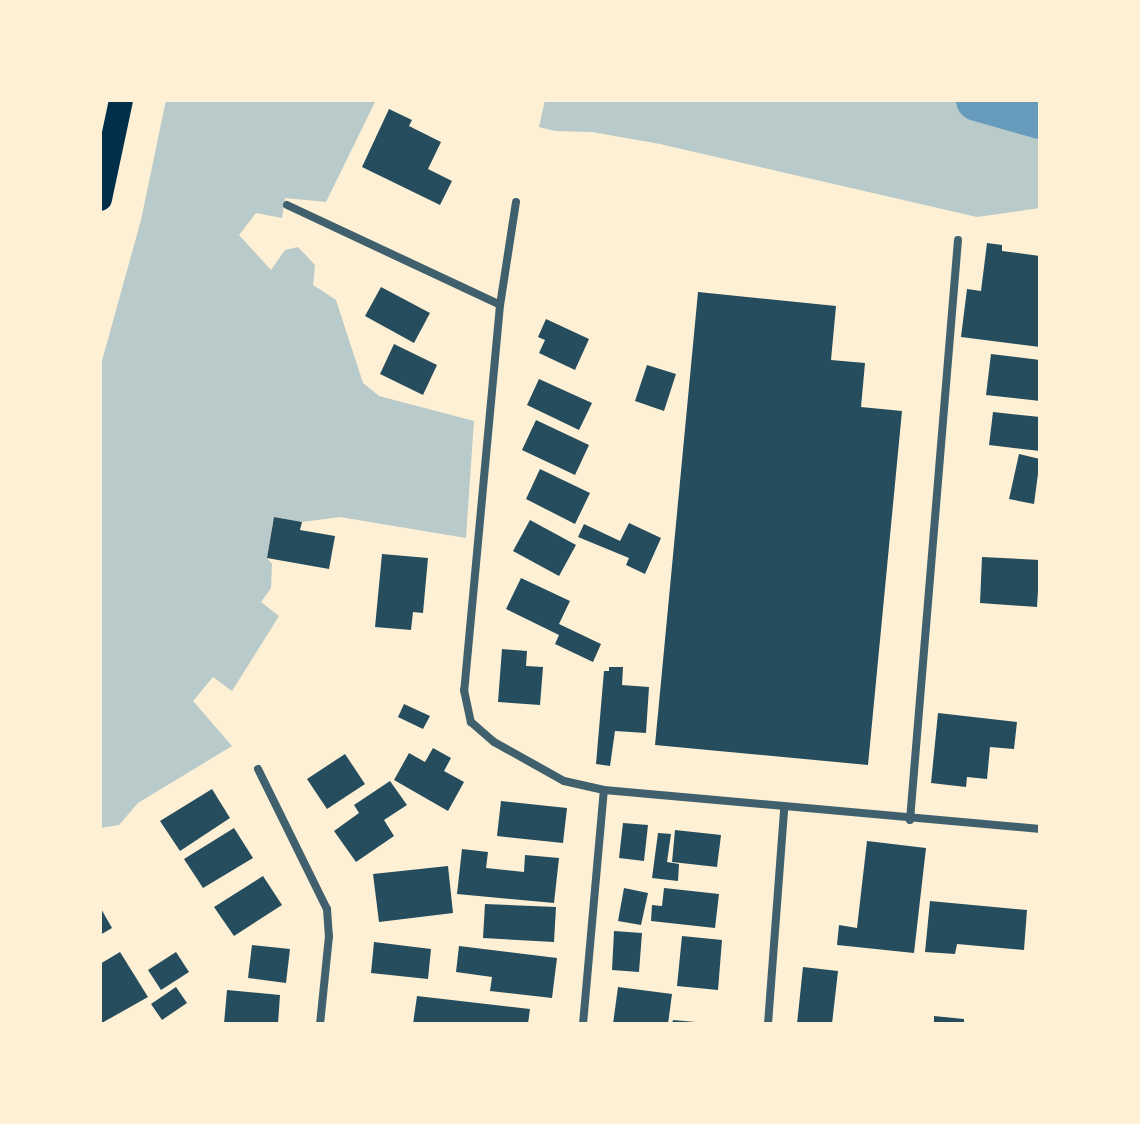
<!DOCTYPE html>
<style>
body{margin:0}
#map{position:relative;width:1140px;height:1124px;overflow:hidden;background:#fdf0d5;font-family:Karla,sans-serif}
div>[style]{position:absolute}
[style*='--x']{left:calc(var(--x)*1px);top:calc(var(--y)*1px);width:calc(var(--w)*1px);rotate:calc(var(--a)*1deg)}
.green>*{inset:0;background:#b9caca}
.river>*{height:42px;margin:-21px;padding:0 21px;transform-origin:21px;border-radius:21px;background:#669bbc}
.building>*{inset:0;background:#264d5e}
.minor>*{height:8px;margin:-4px;padding:0 4px;transform-origin:4px;border-radius:4px;background:#3f606c}
.motorway>*{height:24px;margin:-12px;padding:0 12px;transform-origin:12px;border-radius:12px;background:#003049}
span{translate:-50% -50%;white-space:nowrap;text-align:center;line-height:1.15;-webkit-text-stroke:8px #fdf0d5;paint-order:stroke}
.frame{position:absolute;inset:0;border:102px solid #fdf0d5;pointer-events:none}
</style>
<div id="map">
<div class="green">
<i style="clip-path:polygon(166px 100px,376px 100px,326px 202px,285px 198px,282px 218px,256px 213px,239px 235px,271px 270px,285px 250px,298px 247px,315px 265px,313px 285px,336px 300px,363px 383px,379px 396px,474px 421px,466px 538px,340px 517px,302px 522px,274px 517px,267px 558px,272px 564px,271px 588px,261px 602px,279px 616px,232px 691px,213px 677px,193px 701px,232px 746px,138px 803px,119px 825px,100px 828px,100px 368px,141px 220px)"></i>
<i style="clip-path:polygon(545px 100px,1040px 100px,1040px 208px,977px 217px,660px 144px,592px 132px,555px 131px,539px 127px)"></i>
</div>
<div class="river">
<i style="--x:977;--y:100;--w:66;--a:15.9"></i>
</div>
<div class="building">
<i style="clip-path:polygon(389px 109px,412px 120px,409px 126px,441px 142px,428px 169px,452px 181px,440px 205px,362px 167px)"></i>
<i style="clip-path:polygon(987px 243px,1002px 245px,1002px 251px,1040px 256px,1040px 347px,961px 337px,967px 289px,981px 291px)"></i>
<i style="clip-path:polygon(381px 287px,430px 313px,414px 343px,365px 316px)"></i>
<i style="clip-path:polygon(698px 292px,836px 306px,831px 360px,865px 363px,861px 407px,902px 411px,868px 765px,655px 745px)"></i>
<i style="clip-path:polygon(546px 319px,589px 339px,575px 370px,539px 353px,545px 340px,538px 337px)"></i>
<i style="clip-path:polygon(394px 344px,437px 365px,423px 395px,380px 374px)"></i>
<i style="clip-path:polygon(991px 354px,1040px 360px,1040px 401px,986px 395px)"></i>
<i style="clip-path:polygon(647px 365px,676px 374px,664px 411px,635px 401px)"></i>
<i style="clip-path:polygon(539px 379px,592px 403px,579px 430px,527px 405px)"></i>
<i style="clip-path:polygon(993px 412px,1040px 417px,1040px 451px,989px 445px)"></i>
<i style="clip-path:polygon(536px 420px,589px 445px,575px 475px,522px 450px)"></i>
<i style="clip-path:polygon(1019px 454px,1040px 459px,1034px 504px,1009px 499px)"></i>
<i style="clip-path:polygon(540px 469px,590px 493px,575px 524px,526px 499px)"></i>
<i style="clip-path:polygon(274px 517px,302px 522px,300px 530px,335px 536px,329px 569px,267px 558px)"></i>
<i style="clip-path:polygon(530px 520px,576px 545px,559px 576px,513px 551px)"></i>
<i style="clip-path:polygon(629px 523px,661px 538px,645px 574px,626px 565px,629px 558px,578px 537px,584px 524px,620px 541px)"></i>
<i style="clip-path:polygon(382px 554px,428px 558px,423px 613px,413px 612px,411px 630px,375px 627px)"></i>
<i style="clip-path:polygon(982px 557px,1040px 560px,1037px 607px,980px 603px)"></i>
<i style="clip-path:polygon(521px 578px,570px 601px,559px 624px,601px 644px,593px 662px,555px 644px,559px 635px,506px 609px)"></i>
<i style="clip-path:polygon(502px 649px,527px 651px,526px 666px,543px 667px,540px 705px,498px 702px)"></i>
<i style="clip-path:polygon(609px 667px,623px 667px,622px 685px,649px 687px,646px 733px,615px 731px,610px 766px,596px 764px,604px 671px,609px 671px)"></i>
<i style="clip-path:polygon(404px 704px,430px 716px,423px 729px,398px 717px)"></i>
<i style="clip-path:polygon(938px 713px,1017px 722px,1014px 749px,990px 747px,987px 779px,967px 777px,966px 787px,931px 783px)"></i>
<i style="clip-path:polygon(433px 748px,451px 758px,444px 771px,464px 782px,448px 811px,394px 780px,409px 753px,425px 762px)"></i>
<i style="clip-path:polygon(345px 754px,365px 784px,327px 809px,307px 779px)"></i>
<i style="clip-path:polygon(390px 781px,407px 805px,384px 820px,394px 836px,356px 862px,334px 831px,359px 813px,354px 805px)"></i>
<i style="clip-path:polygon(212px 789px,230px 818px,180px 851px,160px 821px)"></i>
<i style="clip-path:polygon(501px 801px,567px 808px,563px 843px,497px 836px)"></i>
<i style="clip-path:polygon(623px 823px,648px 825px,644px 861px,619px 858px)"></i>
<i style="clip-path:polygon(234px 828px,253px 858px,203px 888px,184px 859px)"></i>
<i style="clip-path:polygon(675px 830px,721px 835px,717px 867px,672px 862px)"></i>
<i style="clip-path:polygon(658px 833px,671px 834px,667px 862px,679px 864px,678px 881px,652px 878px)"></i>
<i style="clip-path:polygon(867px 841px,926px 848px,914px 953px,837px 945px,839px 925px,857px 928px)"></i>
<i style="clip-path:polygon(462px 849px,488px 852px,486px 868px,524px 872px,525px 855px,559px 858px,554px 903px,457px 894px)"></i>
<i style="clip-path:polygon(448px 866px,453px 913px,379px 922px,373px 874px)"></i>
<i style="clip-path:polygon(263px 876px,282px 905px,234px 936px,214px 907px)"></i>
<i style="clip-path:polygon(624px 888px,648px 893px,641px 925px,618px 921px)"></i>
<i style="clip-path:polygon(664px 888px,719px 894px,715px 928px,651px 921px,652px 905px,662px 906px)"></i>
<i style="clip-path:polygon(930px 901px,1027px 910px,1024px 950px,957px 944px,955px 954px,925px 952px)"></i>
<i style="clip-path:polygon(485px 904px,556px 907px,554px 942px,483px 938px)"></i>
<i style="clip-path:polygon(100px 907px,112px 928px,100px 935px)"></i>
<i style="clip-path:polygon(614px 931px,642px 933px,639px 972px,612px 970px)"></i>
<i style="clip-path:polygon(682px 936px,722px 940px,718px 990px,677px 986px)"></i>
<i style="clip-path:polygon(374px 942px,431px 949px,428px 979px,371px 973px)"></i>
<i style="clip-path:polygon(252px 945px,290px 949px,286px 983px,248px 978px)"></i>
<i style="clip-path:polygon(459px 946px,557px 958px,552px 998px,490px 991px,492px 977px,456px 972px)"></i>
<i style="clip-path:polygon(120px 952px,148px 997px,100px 1024px,100px 964px)"></i>
<i style="clip-path:polygon(176px 952px,189px 972px,161px 990px,148px 970px)"></i>
<i style="clip-path:polygon(803px 967px,838px 971px,832px 1024px,797px 1024px)"></i>
<i style="clip-path:polygon(176px 987px,187px 1003px,162px 1020px,151px 1004px)"></i>
<i style="clip-path:polygon(618px 987px,672px 994px,668px 1024px,613px 1024px)"></i>
<i style="clip-path:polygon(227px 990px,280px 995px,278px 1024px,224px 1024px)"></i>
<i style="clip-path:polygon(417px 996px,530px 1009px,528px 1024px,413px 1024px)"></i>
<i style="clip-path:polygon(934px 1016px,964px 1019px,964px 1024px,934px 1024px)"></i>
<i style="clip-path:polygon(673px 1020px,696px 1022px,695px 1024px,672px 1024px)"></i>
</div>
<div class="minor">
<i style="--x:516;--y:202;--w:104;--a:98.8"></i>
<i style="--x:500;--y:305;--w:387;--a:95.3"></i>
<i style="--x:464;--y:690;--w:33;--a:78"></i>
<i style="--x:471;--y:722;--w:30;--a:41"></i>
<i style="--x:494;--y:742;--w:80;--a:29.1"></i>
<i style="--x:564;--y:781;--w:41;--a:12.7"></i>
<i style="--x:604;--y:790;--w:438;--a:5.1"></i>
<i style="--x:287;--y:205;--w:235;--a:25.1"></i>
<i style="--x:258;--y:769;--w:156;--a:63.8"></i>
<i style="--x:327;--y:909;--w:27;--a:86"></i>
<i style="--x:329;--y:936;--w:88;--a:95.8"></i>
<i style="--x:910;--y:820;--w:582;--a:-85.27"></i>
<i style="--x:583;--y:1024;--w:235;--a:-84.9"></i>
<i style="--x:768;--y:1024;--w:216;--a:-85.7"></i>
</div>
<div class="motorway">
<i style="--x:100;--y:199;--w:101;--a:-78"></i>
</div>
<div class="frame"></div>
</div>
